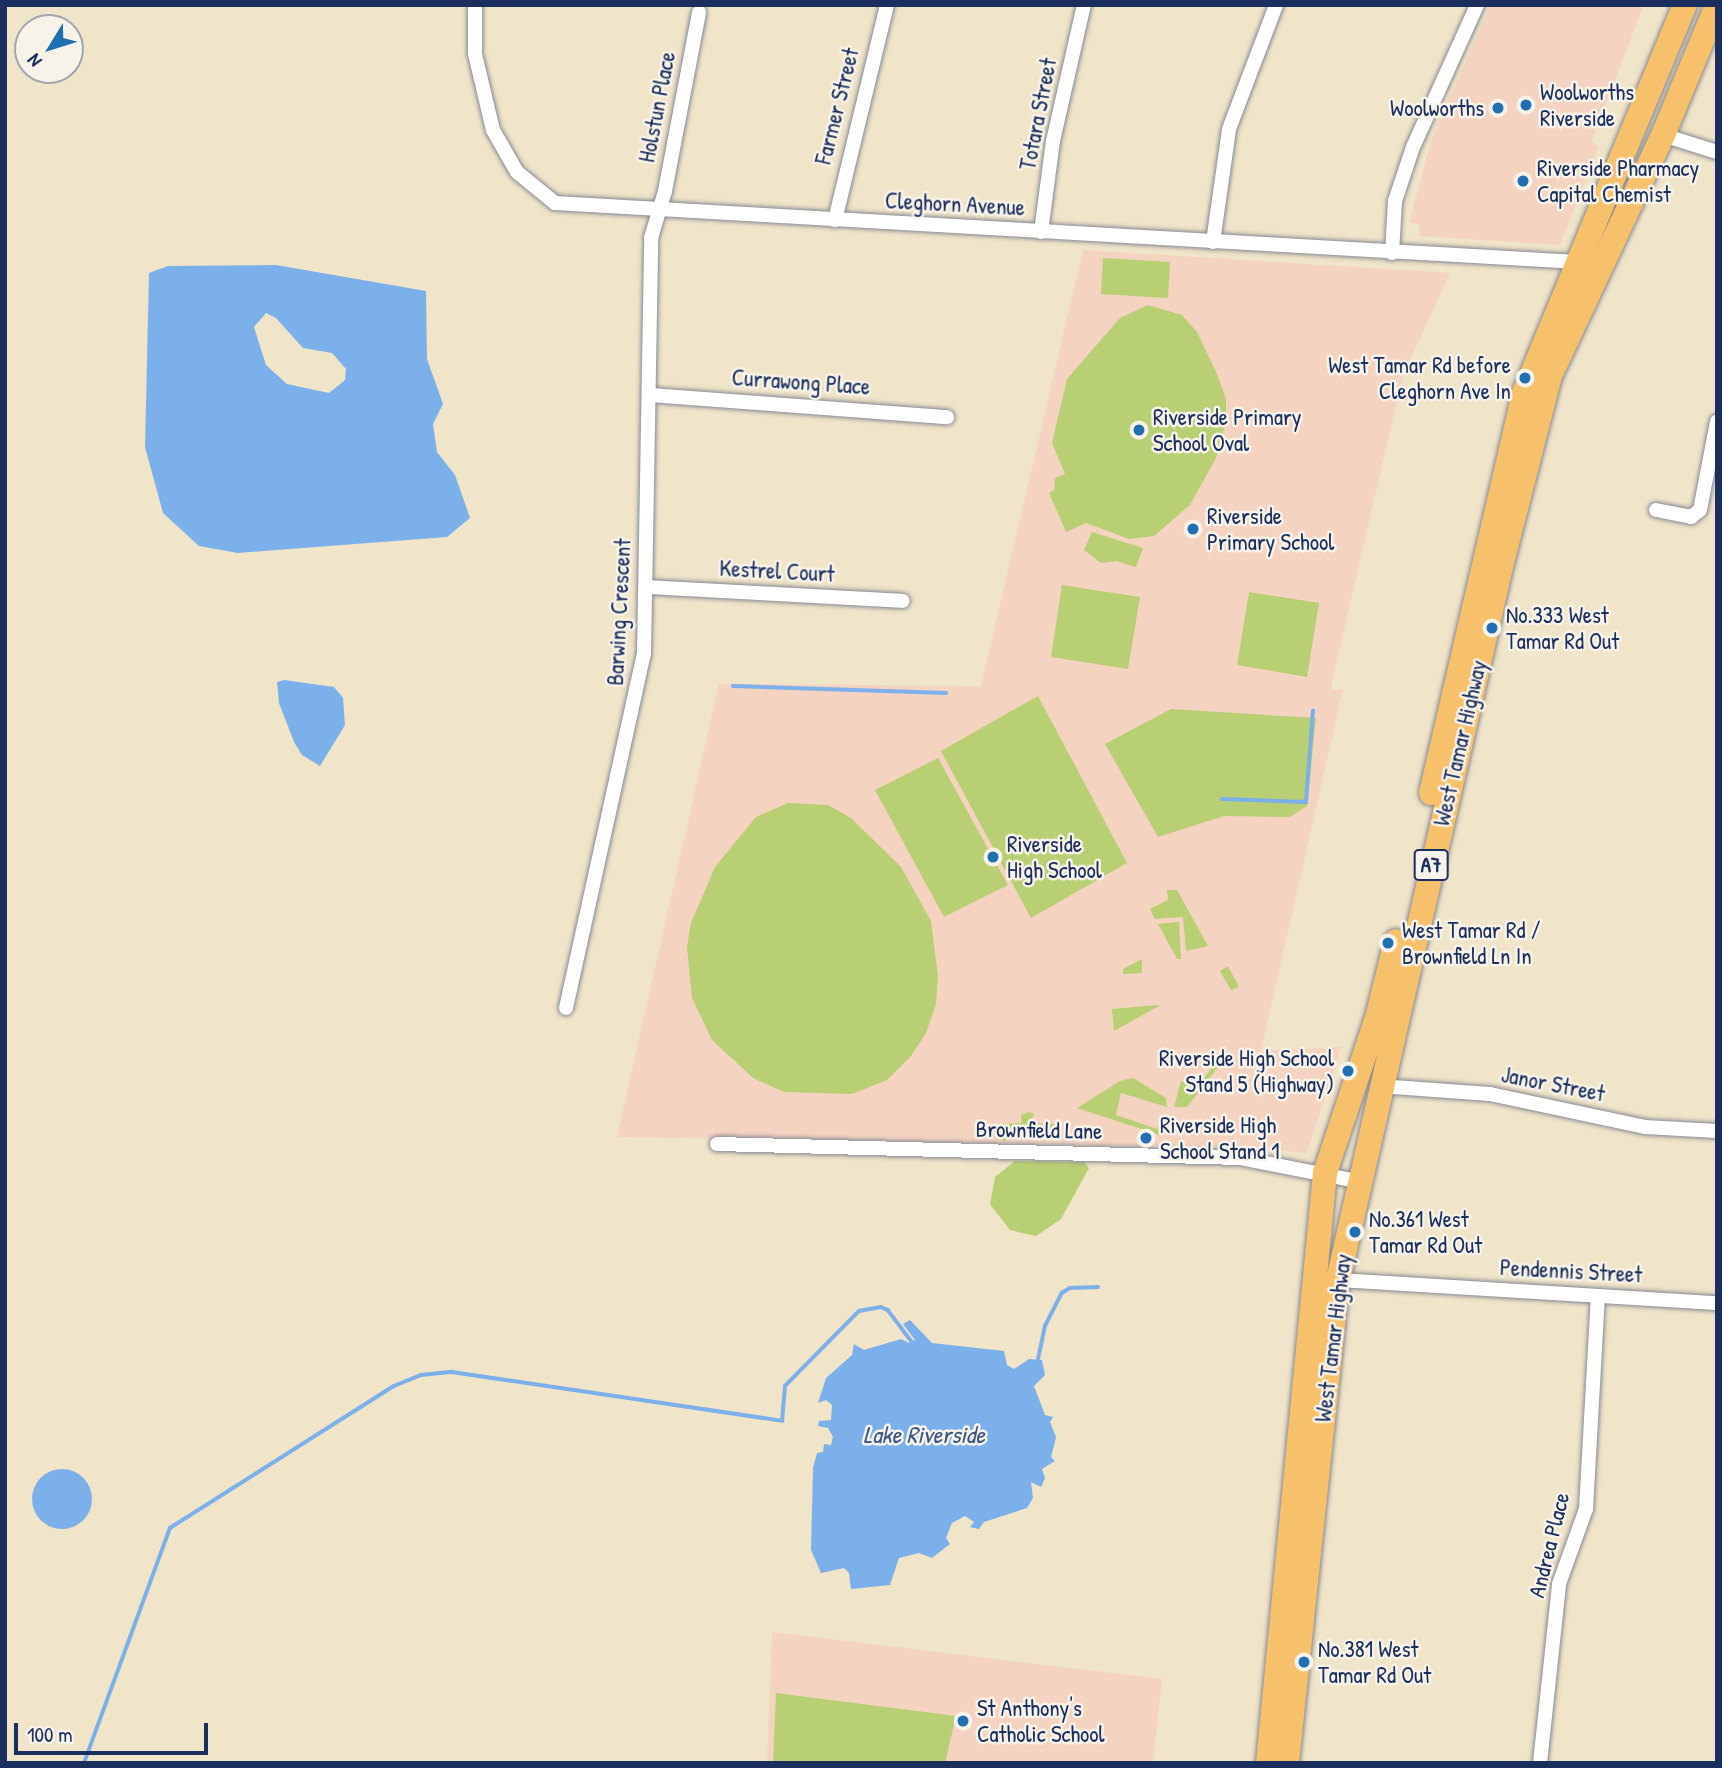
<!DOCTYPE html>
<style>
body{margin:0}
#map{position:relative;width:1722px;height:1768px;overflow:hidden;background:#f0e4c9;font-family:"Patrick Hand",sans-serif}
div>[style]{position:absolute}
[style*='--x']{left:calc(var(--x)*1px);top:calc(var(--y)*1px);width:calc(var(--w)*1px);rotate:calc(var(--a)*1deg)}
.built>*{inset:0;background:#f4d3c1}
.green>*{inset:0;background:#b9cf73}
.water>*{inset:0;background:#7cb0ea}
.round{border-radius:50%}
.stream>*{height:3.5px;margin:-1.75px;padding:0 1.75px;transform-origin:1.75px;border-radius:1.75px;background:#7cb0ea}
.roads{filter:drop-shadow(0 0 2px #868a94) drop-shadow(0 0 2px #868a94)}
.minor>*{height:14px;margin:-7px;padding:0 7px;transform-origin:7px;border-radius:7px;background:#fff}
.trunk>*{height:24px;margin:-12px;padding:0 12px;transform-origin:12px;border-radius:12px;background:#f7c06b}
.dots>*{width:19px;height:19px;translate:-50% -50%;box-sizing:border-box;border:4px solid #f7f3e8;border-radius:50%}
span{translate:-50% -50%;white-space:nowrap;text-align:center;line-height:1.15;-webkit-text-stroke:5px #f7f3e8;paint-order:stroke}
.shield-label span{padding:2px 5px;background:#f7f3e8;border:2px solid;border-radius:5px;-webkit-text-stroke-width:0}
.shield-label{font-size:21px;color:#1b2f5e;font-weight:700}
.poi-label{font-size:23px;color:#1b2f5e}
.left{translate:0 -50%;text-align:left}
.right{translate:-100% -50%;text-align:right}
.street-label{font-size:23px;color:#1b2f5e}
.water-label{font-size:24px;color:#385688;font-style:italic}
.frame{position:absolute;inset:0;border:7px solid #1b2f5e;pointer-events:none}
.north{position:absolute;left:14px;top:14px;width:70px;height:70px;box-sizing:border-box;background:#f7f3e8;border:2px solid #9fa5b1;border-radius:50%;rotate:232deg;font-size:19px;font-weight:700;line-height:28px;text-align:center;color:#1b2f5e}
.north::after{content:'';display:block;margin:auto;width:24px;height:32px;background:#1f6fb2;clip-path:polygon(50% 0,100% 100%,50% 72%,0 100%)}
.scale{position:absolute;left:14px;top:1723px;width:194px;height:32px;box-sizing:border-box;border:4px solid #1b2f5e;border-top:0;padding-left:9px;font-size:21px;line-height:24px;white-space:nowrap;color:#1b2f5e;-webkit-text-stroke:5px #f7f3e8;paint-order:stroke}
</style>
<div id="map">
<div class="built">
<i style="clip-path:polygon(1491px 5px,1643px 7px,1591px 142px,1599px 146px,1560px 245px,1419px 236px,1420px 224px,1409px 223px,1432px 138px)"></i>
<i style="clip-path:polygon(1083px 250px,1450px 273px,1403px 375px,1332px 682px,1331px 690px,1343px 689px,1261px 1051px,1341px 1047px,1307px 1153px,1235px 1147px,617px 1137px,719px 684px,981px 686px)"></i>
<i style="clip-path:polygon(772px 1632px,1162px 1679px,1153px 1763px,767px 1763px)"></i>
</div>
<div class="green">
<i style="clip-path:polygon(1103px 258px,1170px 262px,1168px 298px,1101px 294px)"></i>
<i style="clip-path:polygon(1148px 305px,1182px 315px,1197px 332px,1217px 374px,1226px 399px,1226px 422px,1217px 456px,1190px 505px,1154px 536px,1129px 539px,1086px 523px,1066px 532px,1049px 493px,1054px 490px,1055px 478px,1065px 474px,1052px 443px,1067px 379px,1120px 318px)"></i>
<i style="clip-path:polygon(1092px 532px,1143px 548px,1136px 567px,1116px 561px,1101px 563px,1084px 550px)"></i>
<i style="clip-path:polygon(1062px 585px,1140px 597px,1128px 669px,1051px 657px)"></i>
<i style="clip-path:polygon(1249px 592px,1319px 603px,1307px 677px,1237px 665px)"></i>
<i style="clip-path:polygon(1038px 696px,1127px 863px,1031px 918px,941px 751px)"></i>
<i style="clip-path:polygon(1171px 709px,1316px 718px,1307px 806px,1290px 817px,1224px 816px,1158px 837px,1105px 744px)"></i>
<i style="clip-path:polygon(938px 758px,1008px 885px,944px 917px,875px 790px)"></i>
<i style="clip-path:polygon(788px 803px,828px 805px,851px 818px,901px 867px,931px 921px,938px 976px,936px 1004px,926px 1033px,911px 1056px,887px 1080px,852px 1094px,784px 1092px,753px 1078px,712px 1040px,692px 998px,687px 947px,691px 923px,715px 867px,756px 817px)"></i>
<i style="clip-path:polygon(1167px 890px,1177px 890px,1208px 946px,1186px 951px,1183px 917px,1155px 919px,1150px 909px,1168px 900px)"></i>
<i style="clip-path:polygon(1179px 922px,1181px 959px,1177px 959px,1158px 924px)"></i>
<i style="clip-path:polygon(1142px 959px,1142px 973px,1123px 974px,1123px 969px)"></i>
<i style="clip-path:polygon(1228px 966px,1239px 987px,1231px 990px,1220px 971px)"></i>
<i style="clip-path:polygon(1158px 1005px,1159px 1006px,1114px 1031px,1112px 1009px)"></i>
<i style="clip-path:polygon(1223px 1052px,1225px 1058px,1187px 1107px,1174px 1107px,1181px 1081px,1196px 1089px)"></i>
<i style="clip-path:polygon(1133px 1078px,1166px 1098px,1167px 1107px,1121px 1093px,1116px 1115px,1157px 1129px,1161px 1120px,1167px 1120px,1163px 1136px,1077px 1108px,1120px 1081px)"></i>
<i style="clip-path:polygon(1029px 1112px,1034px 1114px,1029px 1124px,1003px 1142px,1001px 1124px,1022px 1123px,1021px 1115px)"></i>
<i style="clip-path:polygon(1036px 1123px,1054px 1124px,1054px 1133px,1033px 1133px)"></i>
<i style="clip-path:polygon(1015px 1161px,1084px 1162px,1089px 1168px,1061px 1219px,1036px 1236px,1010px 1230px,990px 1204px,995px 1177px)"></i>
<i style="clip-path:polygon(776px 1693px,956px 1716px,945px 1763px,773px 1763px)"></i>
</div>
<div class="water">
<i style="clip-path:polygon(evenodd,276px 265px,426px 291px,427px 359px,443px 404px,433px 424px,437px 452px,455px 475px,470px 518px,447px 537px,238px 553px,199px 546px,163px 513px,145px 447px,149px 273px,168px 266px,276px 265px,266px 313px,276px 318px,303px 348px,332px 353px,346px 369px,345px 380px,329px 393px,287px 384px,266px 365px,254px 327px,266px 313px)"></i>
<i style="clip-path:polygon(284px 680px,334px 687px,343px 698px,345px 725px,320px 766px,302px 755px,294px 742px,279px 703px,277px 682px)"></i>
<i style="clip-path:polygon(910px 1320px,932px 1343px,1004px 1351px,1007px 1365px,1014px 1369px,1029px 1359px,1042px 1360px,1045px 1375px,1034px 1386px,1045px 1415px,1053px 1417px,1050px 1422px,1056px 1437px,1051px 1457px,1055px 1461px,1042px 1469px,1045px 1478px,1041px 1487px,1031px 1482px,1033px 1498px,1027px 1508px,984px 1522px,979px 1529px,970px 1527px,974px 1522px,965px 1516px,952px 1523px,946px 1538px,950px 1544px,932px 1558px,919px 1553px,899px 1558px,890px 1585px,851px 1589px,849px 1573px,844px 1568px,821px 1573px,811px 1550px,813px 1468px,817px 1453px,823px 1452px,824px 1444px,831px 1445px,833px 1437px,828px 1428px,818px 1426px,819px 1421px,831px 1420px,832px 1405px,826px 1400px,818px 1403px,826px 1378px,852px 1355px,854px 1344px,864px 1350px,901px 1339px,909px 1343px,915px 1340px,903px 1324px)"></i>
<i class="round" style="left:32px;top:1469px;width:60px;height:60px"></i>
</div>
<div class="stream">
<i style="--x:733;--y:686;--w:213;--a:1.9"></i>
<i style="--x:1222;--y:799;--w:84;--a:2"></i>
<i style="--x:1306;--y:802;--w:91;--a:-85.6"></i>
<i style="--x:1038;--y:1359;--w:34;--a:-78"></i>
<i style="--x:1045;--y:1326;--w:37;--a:-63"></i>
<i style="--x:1062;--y:1293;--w:9;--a:-32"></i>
<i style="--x:1070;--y:1288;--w:28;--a:-2"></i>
<i style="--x:84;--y:1763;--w:250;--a:-69.9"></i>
<i style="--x:170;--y:1528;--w:265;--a:-32.4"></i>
<i style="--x:394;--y:1386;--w:29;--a:-22"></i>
<i style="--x:421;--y:1375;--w:31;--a:-6"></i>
<i style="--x:452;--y:1372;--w:334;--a:8.4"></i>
<i style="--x:782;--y:1421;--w:35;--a:-85"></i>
<i style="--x:785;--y:1386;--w:105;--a:-45.4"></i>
<i style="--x:859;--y:1311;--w:22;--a:-10"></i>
<i style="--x:881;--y:1307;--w:8;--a:23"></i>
<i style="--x:888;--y:1310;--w:40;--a:53"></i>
</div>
<div class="roads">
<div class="minor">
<i style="--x:475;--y:5;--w:49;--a:90"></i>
<i style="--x:475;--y:54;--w:78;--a:76.7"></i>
<i style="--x:493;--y:130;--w:48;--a:60.3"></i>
<i style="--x:517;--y:172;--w:49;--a:39.2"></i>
<i style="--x:555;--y:203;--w:1024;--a:3.3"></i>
<i style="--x:1663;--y:135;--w:57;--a:17.5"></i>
<i style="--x:835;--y:220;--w:221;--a:-76.4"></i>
<i style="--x:1041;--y:232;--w:92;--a:-82.5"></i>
<i style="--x:1053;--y:141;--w:139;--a:-77.2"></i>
<i style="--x:1213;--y:242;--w:114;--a:-81.9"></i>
<i style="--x:1229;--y:129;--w:133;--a:-69.2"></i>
<i style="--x:1392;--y:253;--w:52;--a:-86.7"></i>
<i style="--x:1395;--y:201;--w:57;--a:-71.6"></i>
<i style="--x:1413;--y:147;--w:156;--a:-65.7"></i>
<i style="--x:651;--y:395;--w:297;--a:4.3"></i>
<i style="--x:1656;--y:510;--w:36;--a:11"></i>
<i style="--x:1691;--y:517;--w:11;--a:-38"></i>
<i style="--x:1700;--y:510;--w:90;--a:-79.1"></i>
<i style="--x:647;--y:587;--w:256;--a:3.1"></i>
<i style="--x:566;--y:1008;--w:362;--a:-77.6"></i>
<i style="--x:644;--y:654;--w:416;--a:-89"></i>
<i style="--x:651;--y:238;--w:49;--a:-73.4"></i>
<i style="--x:665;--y:191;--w:182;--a:-79.2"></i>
<i style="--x:1379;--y:1086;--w:111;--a:4.1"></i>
<i style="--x:1490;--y:1094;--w:158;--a:12"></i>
<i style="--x:1645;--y:1127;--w:72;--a:3.2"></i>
<i style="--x:717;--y:1144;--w:523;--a:1.53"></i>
<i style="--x:1240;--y:1158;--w:119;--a:11.1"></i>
<i style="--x:1338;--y:1280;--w:380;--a:3.5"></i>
<i style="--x:1540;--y:1763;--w:180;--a:-83.9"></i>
<i style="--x:1559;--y:1584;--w:80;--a:-70.2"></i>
<i style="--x:1586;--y:1509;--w:213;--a:-86.8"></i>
</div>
<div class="trunk">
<i style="--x:1431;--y:793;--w:411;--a:-76.9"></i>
<i style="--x:1524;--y:393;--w:420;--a:-67.5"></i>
<i style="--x:1268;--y:1763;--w:593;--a:-84.48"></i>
<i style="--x:1325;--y:1173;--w:163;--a:-71.5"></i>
<i style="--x:1377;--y:1018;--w:79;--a:-76.1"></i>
<i style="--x:1287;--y:1763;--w:486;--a:-84"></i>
<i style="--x:1338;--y:1280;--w:731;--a:-77.12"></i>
<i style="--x:1501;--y:567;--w:197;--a:-75.6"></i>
<i style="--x:1550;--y:376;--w:266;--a:-64.9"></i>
<i style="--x:1663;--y:135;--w:141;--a:-67.4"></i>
</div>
</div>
<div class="dots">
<i style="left:1526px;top:105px;background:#1f6fb2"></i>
<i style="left:1498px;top:108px;background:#1f6fb2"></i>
<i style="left:1523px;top:181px;background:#1f6fb2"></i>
<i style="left:1525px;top:378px;background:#1f6fb2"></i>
<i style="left:1139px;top:430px;background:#1f6fb2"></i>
<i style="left:1193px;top:529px;background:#1f6fb2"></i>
<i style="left:1492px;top:628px;background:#1f6fb2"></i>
<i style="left:993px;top:857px;background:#1f6fb2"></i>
<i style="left:1388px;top:943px;background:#1f6fb2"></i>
<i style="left:1348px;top:1071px;background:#1f6fb2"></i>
<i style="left:1146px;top:1138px;background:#1f6fb2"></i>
<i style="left:1355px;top:1232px;background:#1f6fb2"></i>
<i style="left:1304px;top:1662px;background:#1f6fb2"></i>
<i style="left:963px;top:1721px;background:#1f6fb2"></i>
</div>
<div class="shield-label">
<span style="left:1431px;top:865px">A7</span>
</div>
<div class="poi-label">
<span class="left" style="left:1540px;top:105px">Woolworths<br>Riverside</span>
<span class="right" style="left:1484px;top:108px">Woolworths</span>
<span class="left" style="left:1537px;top:181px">Riverside Pharmacy<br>Capital Chemist</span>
<span class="right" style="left:1511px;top:378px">West Tamar Rd before<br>Cleghorn Ave In</span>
<span class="left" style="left:1153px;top:430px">Riverside Primary<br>School Oval</span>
<span class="left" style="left:1207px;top:529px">Riverside<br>Primary School</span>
<span class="left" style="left:1506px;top:628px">No.333 West<br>Tamar Rd Out</span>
<span class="left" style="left:1007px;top:857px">Riverside<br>High School</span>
<span class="left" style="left:1402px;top:943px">West Tamar Rd /<br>Brownfield Ln In</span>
<span class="right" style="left:1334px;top:1071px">Riverside High School<br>Stand 5 (Highway)</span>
<span class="left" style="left:1160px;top:1138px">Riverside High<br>School Stand 1</span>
<span class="left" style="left:1369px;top:1232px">No.361 West<br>Tamar Rd Out</span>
<span class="left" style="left:1318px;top:1662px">No.381 West<br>Tamar Rd Out</span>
<span class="left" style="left:977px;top:1721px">St Anthony's<br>Catholic School</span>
</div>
<div class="street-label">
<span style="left:837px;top:106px;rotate:-76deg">Farmer Street</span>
<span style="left:657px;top:107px;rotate:-79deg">Holstun Place</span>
<span style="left:1038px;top:114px;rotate:-79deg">Totara Street</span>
<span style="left:955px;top:204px;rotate:3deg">Cleghorn Avenue</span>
<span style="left:801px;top:382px;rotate:4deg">Currawong Place</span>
<span style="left:777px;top:571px;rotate:3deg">Kestrel Court</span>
<span style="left:619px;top:612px;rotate:-87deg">Barwing Crescent</span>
<span style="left:1460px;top:743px;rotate:-77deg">West Tamar Highway</span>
<span style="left:1553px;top:1084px;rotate:11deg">Janor Street</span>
<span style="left:1039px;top:1130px;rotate:1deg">Brownfield Lane</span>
<span style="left:1571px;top:1271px;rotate:3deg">Pendennis Street</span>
<span style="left:1333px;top:1338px;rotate:-83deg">West Tamar Highway</span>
<span style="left:1549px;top:1545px;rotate:-76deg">Andrea Place</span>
</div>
<div class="water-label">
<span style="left:924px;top:1435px">Lake Riverside</span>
</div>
<div class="frame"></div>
<div class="north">N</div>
<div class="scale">100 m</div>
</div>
